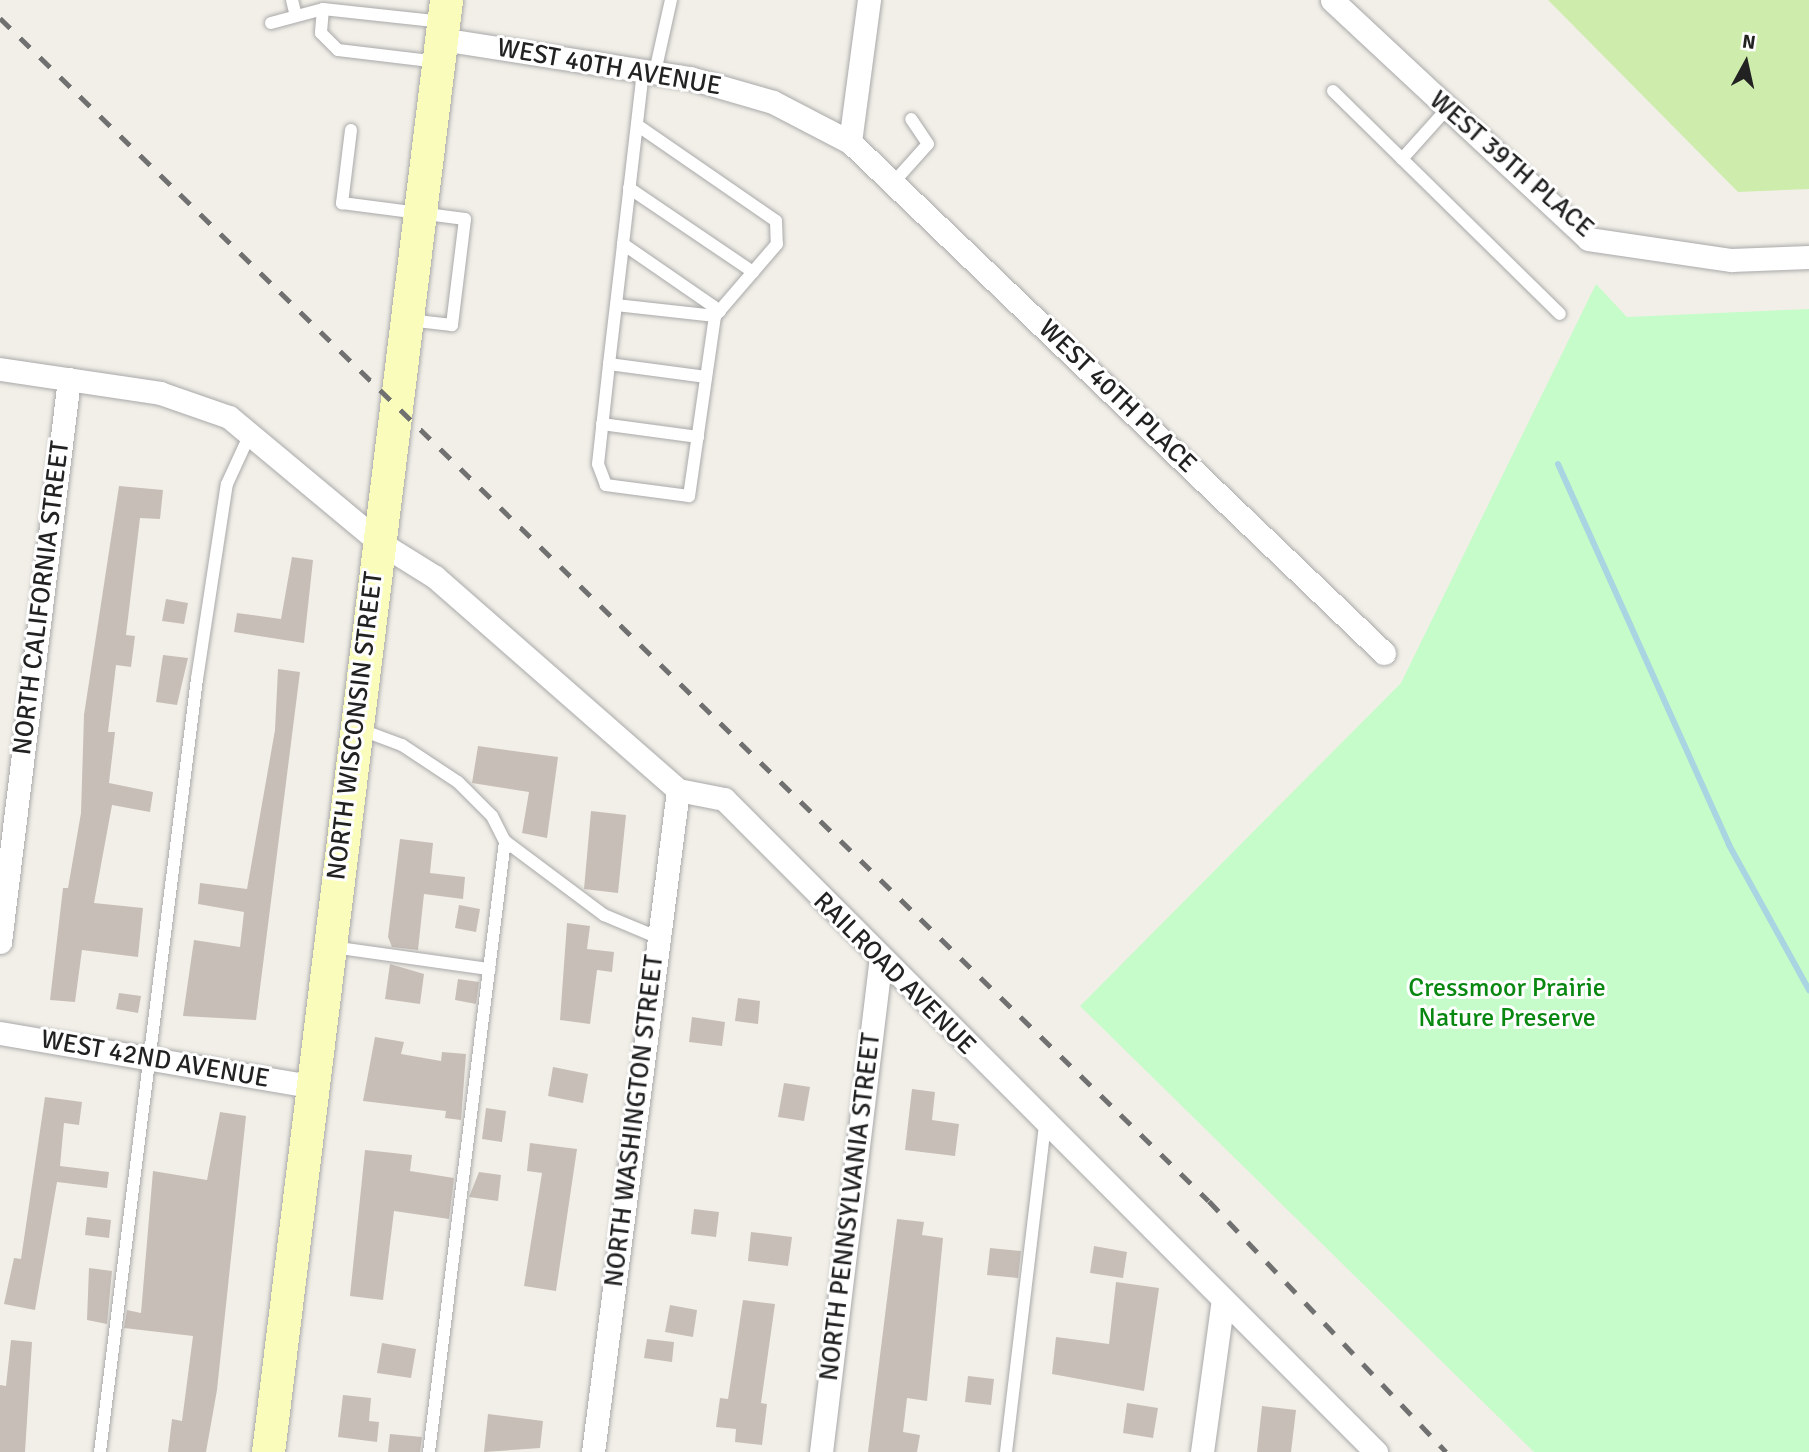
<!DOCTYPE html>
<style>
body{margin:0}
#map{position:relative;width:1809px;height:1452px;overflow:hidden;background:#f2efe8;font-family:Signika,sans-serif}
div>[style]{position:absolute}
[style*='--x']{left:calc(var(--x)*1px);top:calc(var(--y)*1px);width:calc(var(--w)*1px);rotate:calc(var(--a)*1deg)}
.grass>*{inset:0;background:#ceedad}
.park>*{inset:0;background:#c6fcc9}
.stream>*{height:6px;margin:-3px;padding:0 3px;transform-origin:3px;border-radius:3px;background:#a8d5e1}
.building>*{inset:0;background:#c7beb7}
.roads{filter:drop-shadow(0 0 2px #a9a9a9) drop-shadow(0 0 2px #a9a9a9)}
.lane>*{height:12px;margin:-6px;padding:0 6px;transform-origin:6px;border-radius:6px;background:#fff}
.street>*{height:23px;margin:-11.5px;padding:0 11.5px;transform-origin:11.5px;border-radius:11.5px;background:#fff}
.secondary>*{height:33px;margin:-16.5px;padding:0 16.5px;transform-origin:16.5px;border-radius:16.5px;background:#fafcbc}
.rail>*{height:5px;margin-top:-2.5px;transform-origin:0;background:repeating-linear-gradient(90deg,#707070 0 14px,transparent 0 28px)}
span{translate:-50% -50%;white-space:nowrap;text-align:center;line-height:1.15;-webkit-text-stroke:6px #fff;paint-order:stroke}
.street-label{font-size:26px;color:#222}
.park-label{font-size:26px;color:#088810}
.north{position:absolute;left:1711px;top:28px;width:70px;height:70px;-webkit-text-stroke:5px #fff;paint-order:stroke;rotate:8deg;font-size:19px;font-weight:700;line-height:28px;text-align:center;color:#222}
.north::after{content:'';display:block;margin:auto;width:24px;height:32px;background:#222;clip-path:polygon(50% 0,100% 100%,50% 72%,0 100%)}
</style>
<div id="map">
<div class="grass">
<i style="clip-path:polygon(1548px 0,1809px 0,1809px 189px,1738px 192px)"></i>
</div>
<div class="park">
<i style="clip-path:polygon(1596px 284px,1627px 317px,1809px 309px,1809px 1452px,1534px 1452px,1080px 1006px,1401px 683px)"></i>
</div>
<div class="stream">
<i style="--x:1558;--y:464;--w:418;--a:65.8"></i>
<i style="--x:1729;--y:845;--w:166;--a:61.1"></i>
</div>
<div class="building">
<i style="clip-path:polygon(119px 486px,163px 490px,160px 519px,140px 518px,126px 635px,135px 636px,131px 667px,116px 665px,108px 732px,115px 732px,109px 783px,153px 792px,150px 812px,112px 805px,94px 903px,143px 908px,138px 957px,82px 950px,75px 1002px,50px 1000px,63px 888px,68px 888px,81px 813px,84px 715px)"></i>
<i style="clip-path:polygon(292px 557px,313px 560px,304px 643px,234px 632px,237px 613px,281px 619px)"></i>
<i style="clip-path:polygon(166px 599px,188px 603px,184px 624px,162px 621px)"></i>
<i style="clip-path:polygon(163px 655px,188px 658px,177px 705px,156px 702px)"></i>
<i style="clip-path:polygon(278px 669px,300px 672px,256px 1020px,183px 1016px,194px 940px,240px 947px,244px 912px,198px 904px,200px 883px,247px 889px,275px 730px)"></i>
<i style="clip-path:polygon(478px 746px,558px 757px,547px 838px,522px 833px,529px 792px,472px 783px)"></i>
<i style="clip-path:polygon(591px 811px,626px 815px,618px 893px,584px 889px)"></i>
<i style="clip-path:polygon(400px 839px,433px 843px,430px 873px,465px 877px,463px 899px,424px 894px,418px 950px,392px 947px,388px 937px)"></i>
<i style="clip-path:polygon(459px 905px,480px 909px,476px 932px,455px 928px)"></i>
<i style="clip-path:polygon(567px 923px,590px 926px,587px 949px,614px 952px,612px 972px,597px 970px,590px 1024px,560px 1020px)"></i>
<i style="clip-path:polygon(390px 964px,424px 974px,420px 1004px,385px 999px)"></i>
<i style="clip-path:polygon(458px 979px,479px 982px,476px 1004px,455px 1000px)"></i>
<i style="clip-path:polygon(119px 993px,141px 996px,138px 1013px,116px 1009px)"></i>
<i style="clip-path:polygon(738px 998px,760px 1001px,758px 1024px,735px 1021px)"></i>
<i style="clip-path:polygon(692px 1017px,725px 1022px,722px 1046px,689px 1042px)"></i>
<i style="clip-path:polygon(375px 1037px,404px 1042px,401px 1054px,441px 1061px,442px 1052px,466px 1054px,461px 1120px,445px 1118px,446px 1111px,363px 1101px)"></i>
<i style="clip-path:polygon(553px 1067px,588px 1074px,583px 1103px,548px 1096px)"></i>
<i style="clip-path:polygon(784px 1083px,810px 1087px,804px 1121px,778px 1117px)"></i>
<i style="clip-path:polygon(912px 1089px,935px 1092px,932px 1120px,959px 1124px,955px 1156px,905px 1150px)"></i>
<i style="clip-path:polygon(45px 1097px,82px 1102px,79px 1125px,64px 1123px,60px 1166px,109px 1172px,107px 1188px,57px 1182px,35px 1310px,4px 1304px,14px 1258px,21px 1259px)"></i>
<i style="clip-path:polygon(486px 1108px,506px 1111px,502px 1142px,482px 1139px)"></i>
<i style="clip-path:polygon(220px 1112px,246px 1116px,217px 1390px,206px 1452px,168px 1452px,172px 1419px,182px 1421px,193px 1336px,124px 1328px,127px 1310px,141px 1313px,153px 1171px,207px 1180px)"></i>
<i style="clip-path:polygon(530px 1143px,577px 1149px,556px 1291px,524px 1286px,542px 1173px,527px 1171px)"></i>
<i style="clip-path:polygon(365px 1150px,412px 1155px,410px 1171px,454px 1178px,449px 1219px,394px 1211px,383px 1300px,350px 1296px)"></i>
<i style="clip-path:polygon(479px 1172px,501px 1175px,498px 1201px,469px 1197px)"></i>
<i style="clip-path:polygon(694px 1209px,719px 1212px,716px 1237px,691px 1234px)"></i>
<i style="clip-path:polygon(87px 1217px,111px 1220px,109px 1238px,85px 1235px)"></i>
<i style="clip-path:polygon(897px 1219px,924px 1222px,922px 1235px,943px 1238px,927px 1401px,907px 1398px,903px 1432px,920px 1435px,917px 1452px,868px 1452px)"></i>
<i style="clip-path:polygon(751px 1232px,792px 1237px,788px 1266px,748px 1261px)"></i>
<i style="clip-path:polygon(1094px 1246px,1127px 1252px,1123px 1278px,1090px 1273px)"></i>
<i style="clip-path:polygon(990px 1248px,1021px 1251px,1018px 1278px,987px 1275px)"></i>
<i style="clip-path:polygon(89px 1268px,112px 1271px,107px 1324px,87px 1320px)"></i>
<i style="clip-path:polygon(1116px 1282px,1159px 1288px,1144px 1391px,1052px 1374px,1056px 1337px,1109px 1344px)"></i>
<i style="clip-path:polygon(743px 1300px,775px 1304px,761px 1403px,767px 1404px,762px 1445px,735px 1442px,736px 1429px,716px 1427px,720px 1398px,728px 1399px)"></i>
<i style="clip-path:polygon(670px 1305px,697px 1310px,693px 1337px,665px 1332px)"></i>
<i style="clip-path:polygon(647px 1339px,674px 1342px,672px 1362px,644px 1358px)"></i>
<i style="clip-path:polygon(11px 1340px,32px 1342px,25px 1452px,0 1452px,0 1385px,6px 1386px)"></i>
<i style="clip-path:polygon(382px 1343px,416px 1349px,411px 1378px,377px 1373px)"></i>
<i style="clip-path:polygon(968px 1376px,994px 1379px,991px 1405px,965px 1402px)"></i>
<i style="clip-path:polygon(343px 1395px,371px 1398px,369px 1421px,379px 1422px,377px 1442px,338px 1437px)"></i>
<i style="clip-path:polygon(1127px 1403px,1158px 1408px,1153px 1438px,1123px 1433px)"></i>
<i style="clip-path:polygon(1262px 1406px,1296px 1410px,1291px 1452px,1257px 1452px)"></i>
<i style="clip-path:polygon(488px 1414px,543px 1421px,540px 1448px,484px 1452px)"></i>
<i style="clip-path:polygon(390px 1434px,422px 1437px,420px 1452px,388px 1452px)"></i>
</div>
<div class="roads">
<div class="lane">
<i style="--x:292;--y:0;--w:16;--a:76"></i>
<i style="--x:323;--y:9;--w:24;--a:95"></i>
<i style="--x:321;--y:33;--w:24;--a:45"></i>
<i style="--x:338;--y:50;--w:101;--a:6.8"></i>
<i style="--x:271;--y:23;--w:54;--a:-15.1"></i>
<i style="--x:323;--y:9;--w:121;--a:6.2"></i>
<i style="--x:655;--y:72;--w:74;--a:-77.5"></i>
<i style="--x:1333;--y:91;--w:318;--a:44.5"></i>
<i style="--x:637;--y:125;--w:169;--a:34.6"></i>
<i style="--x:776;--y:221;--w:23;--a:88"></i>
<i style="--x:777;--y:244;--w:95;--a:130.7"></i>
<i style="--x:715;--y:316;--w:182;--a:98.2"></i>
<i style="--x:689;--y:496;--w:84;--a:-172.5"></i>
<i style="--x:606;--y:485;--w:22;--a:-111"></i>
<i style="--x:598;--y:464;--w:101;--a:-83.7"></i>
<i style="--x:609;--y:364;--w:121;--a:-83.3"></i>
<i style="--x:623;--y:244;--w:175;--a:-83.4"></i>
<i style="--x:351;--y:130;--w:74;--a:97"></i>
<i style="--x:342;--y:203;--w:124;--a:7.4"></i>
<i style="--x:465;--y:219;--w:107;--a:97"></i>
<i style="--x:452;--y:325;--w:44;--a:-173.5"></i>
<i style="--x:1402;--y:159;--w:64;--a:-48.1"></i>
<i style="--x:893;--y:183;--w:52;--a:-48.1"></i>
<i style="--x:928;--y:144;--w:30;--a:-124"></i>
<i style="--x:629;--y:188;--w:150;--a:34.1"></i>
<i style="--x:623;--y:244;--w:118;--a:34.6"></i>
<i style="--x:616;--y:305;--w:100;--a:6.3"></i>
<i style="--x:609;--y:364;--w:98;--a:7.6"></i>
<i style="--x:602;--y:424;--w:97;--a:7.7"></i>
<i style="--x:359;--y:729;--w:46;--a:20.4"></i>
<i style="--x:402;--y:745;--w:67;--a:33.5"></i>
<i style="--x:458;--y:782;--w:48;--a:45"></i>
<i style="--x:492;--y:816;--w:28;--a:63"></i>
<i style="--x:505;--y:841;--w:616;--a:97.09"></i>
<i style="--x:505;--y:841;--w:124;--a:36.8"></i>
<i style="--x:604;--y:915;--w:60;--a:22.7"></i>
<i style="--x:332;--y:947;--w:159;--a:8"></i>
<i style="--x:100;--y:1452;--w:779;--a:-82.85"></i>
<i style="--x:197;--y:679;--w:197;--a:-81.3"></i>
<i style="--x:227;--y:484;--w:55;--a:-65.3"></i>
<i style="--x:1006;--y:1452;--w:330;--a:-83.2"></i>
</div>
<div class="street">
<i style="--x:1332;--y:0;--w:350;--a:43"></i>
<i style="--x:1588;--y:239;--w:145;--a:8.4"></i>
<i style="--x:1731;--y:260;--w:78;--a:-2.2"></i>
<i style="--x:441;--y:39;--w:252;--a:8.9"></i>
<i style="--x:690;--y:78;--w:86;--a:16.1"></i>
<i style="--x:773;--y:102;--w:87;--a:27.5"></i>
<i style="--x:850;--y:142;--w:739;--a:43.74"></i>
<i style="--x:850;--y:142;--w:143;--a:-82.4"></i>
<i style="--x:0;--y:369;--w:162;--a:8.5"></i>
<i style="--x:160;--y:393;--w:73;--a:19.2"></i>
<i style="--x:229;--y:417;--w:195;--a:39.8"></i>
<i style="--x:379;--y:542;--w:66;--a:32"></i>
<i style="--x:435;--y:577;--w:323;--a:41.2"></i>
<i style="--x:678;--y:790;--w:47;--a:11.1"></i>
<i style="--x:724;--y:799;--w:923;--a:45.04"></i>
<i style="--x:0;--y:942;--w:567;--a:-83.01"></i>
<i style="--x:0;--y:1033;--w:314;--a:9.7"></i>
<i style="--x:593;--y:1452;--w:667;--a:-82.68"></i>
<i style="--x:821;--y:1452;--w:493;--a:-83.1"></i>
<i style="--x:1202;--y:1452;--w:154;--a:-82.2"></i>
</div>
<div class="secondary">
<i style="--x:268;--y:1452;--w:1463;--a:-83.01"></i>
</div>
</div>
<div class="rail">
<i style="--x:0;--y:18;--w:1691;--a:44.38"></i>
<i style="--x:1209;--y:1201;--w:345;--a:46.6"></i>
</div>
<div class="street-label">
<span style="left:609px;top:68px;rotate:10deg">WEST 40TH AVENUE</span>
<span style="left:1511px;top:165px;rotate:41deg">WEST 39TH PLACE</span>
<span style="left:1117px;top:397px;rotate:44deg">WEST 40TH PLACE</span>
<span style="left:42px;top:598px;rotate:-83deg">NORTH CALIFORNIA STREET</span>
<span style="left:356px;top:726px;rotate:-83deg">NORTH WISCONSIN STREET</span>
<span style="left:894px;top:974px;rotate:45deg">RAILROAD AVENUE</span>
<span style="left:155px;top:1060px;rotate:10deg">WEST 42ND AVENUE</span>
<span style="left:635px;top:1121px;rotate:-83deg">NORTH WASHINGTON STREET</span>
<span style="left:851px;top:1207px;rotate:-83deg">NORTH PENNSYLVANIA STREET</span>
</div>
<div class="park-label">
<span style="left:1507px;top:1004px">Cressmoor Prairie<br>Nature Preserve</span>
</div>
<div class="north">N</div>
</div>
